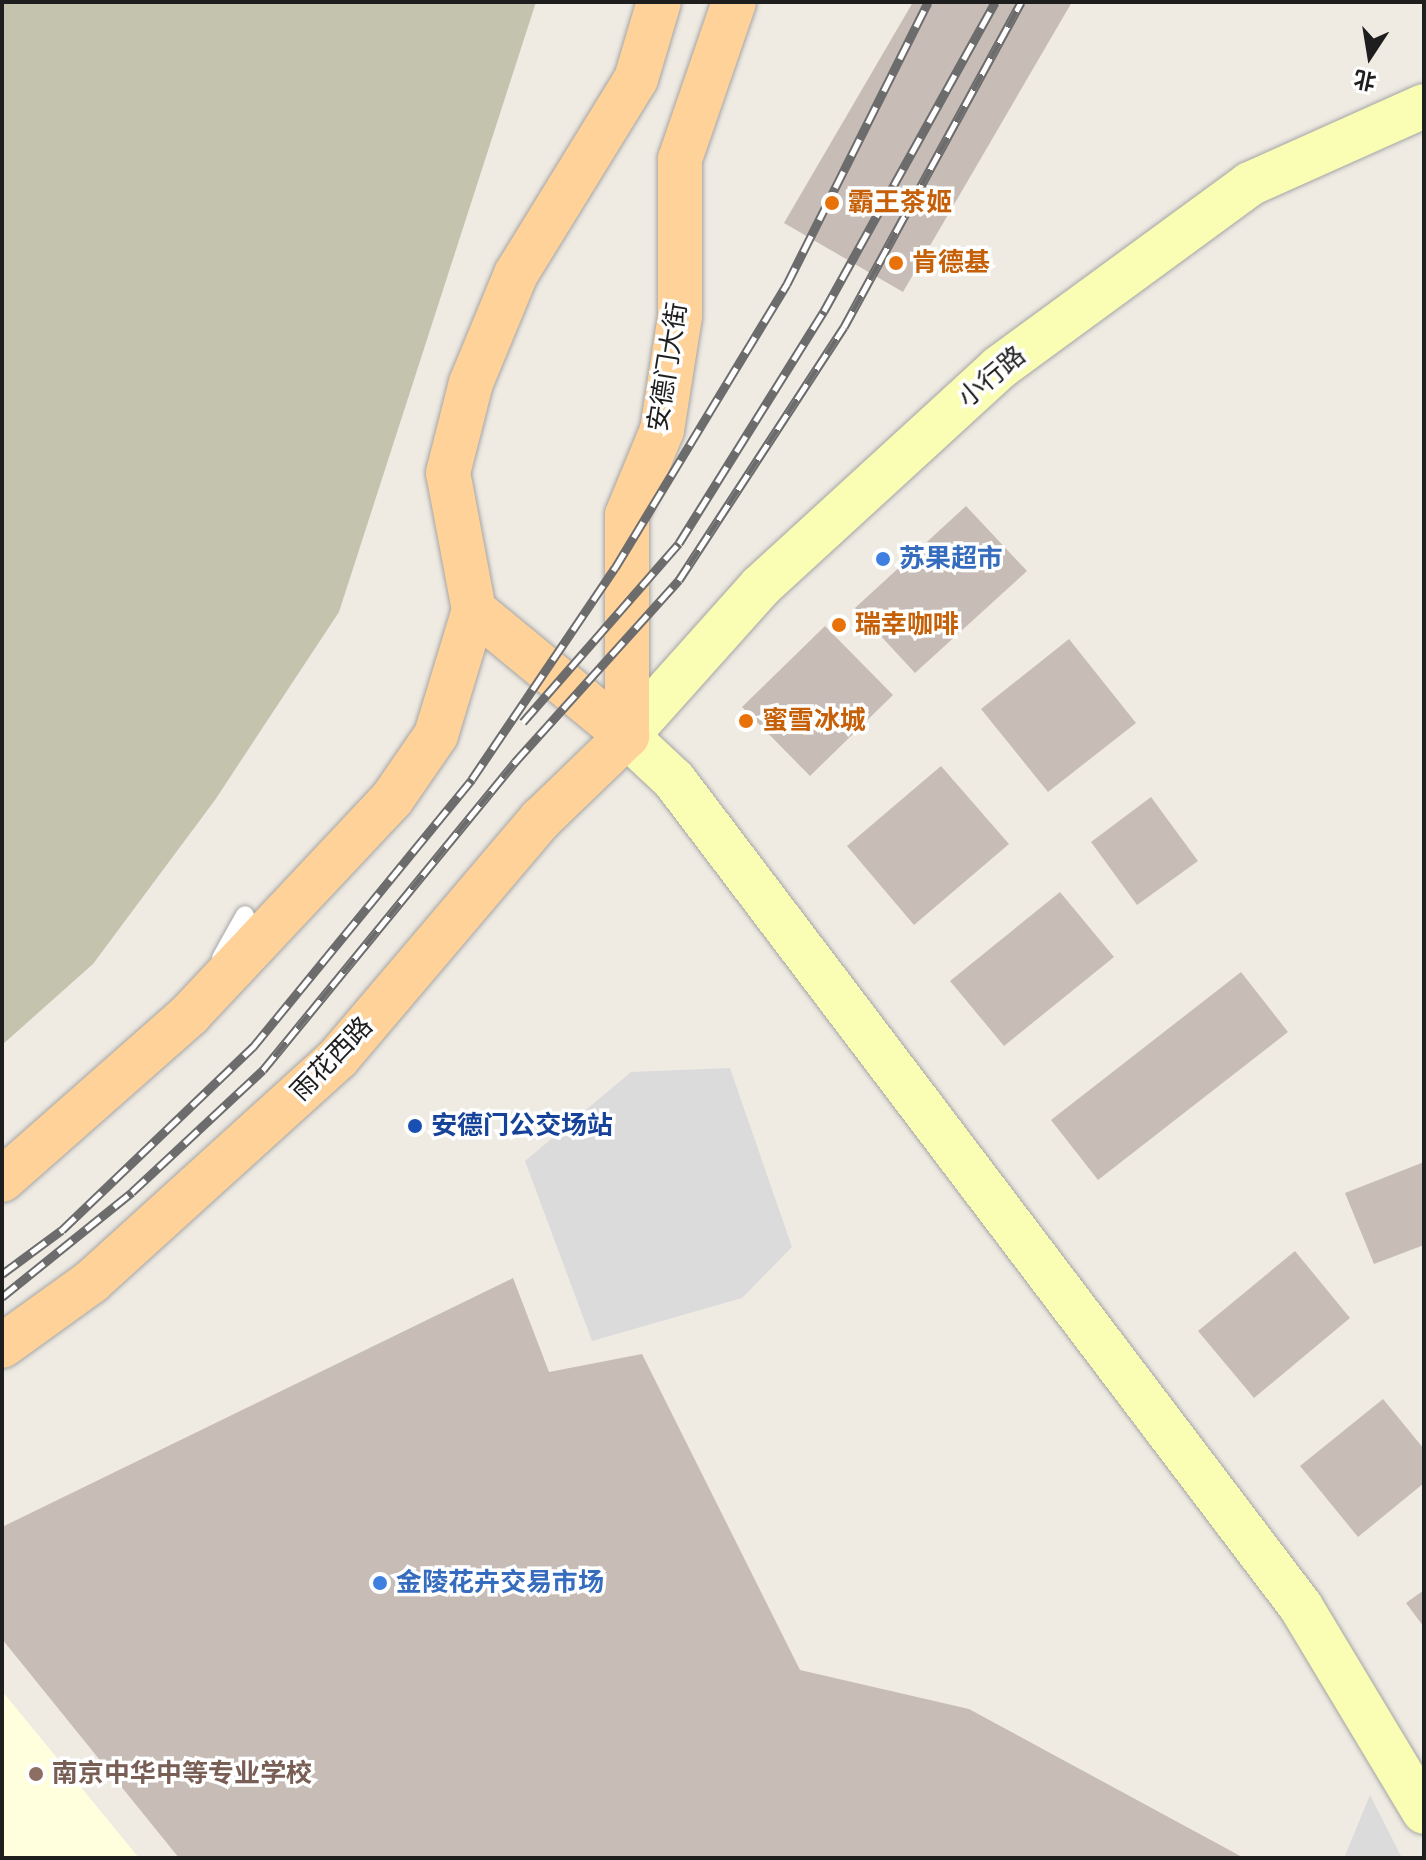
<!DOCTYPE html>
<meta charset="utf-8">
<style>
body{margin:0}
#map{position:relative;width:1426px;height:1860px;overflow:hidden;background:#efebe3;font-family:"Work Sans","Noto Sans SC",sans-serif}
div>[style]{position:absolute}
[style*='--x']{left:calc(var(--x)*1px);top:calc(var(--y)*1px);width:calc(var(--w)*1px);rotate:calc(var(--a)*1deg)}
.residential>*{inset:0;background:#dcdbdb}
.education>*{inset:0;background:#ffd}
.construction>*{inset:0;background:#c4c4ae}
.building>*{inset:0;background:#c7bdb6}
.roads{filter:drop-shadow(0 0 2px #a5a5a5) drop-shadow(0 0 2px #a5a5a5)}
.lane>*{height:18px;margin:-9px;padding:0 9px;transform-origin:9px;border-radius:9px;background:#fff}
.secondary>*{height:44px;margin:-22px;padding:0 22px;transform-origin:22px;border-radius:22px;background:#fafdb4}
.primary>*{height:44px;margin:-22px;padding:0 22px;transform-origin:22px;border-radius:22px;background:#ffd299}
.rail>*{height:9px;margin-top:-4.5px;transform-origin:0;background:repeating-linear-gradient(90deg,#fff 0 18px,#6c6c6c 0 36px);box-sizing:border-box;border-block:2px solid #6c6c6c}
.dots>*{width:22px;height:22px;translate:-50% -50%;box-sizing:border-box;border:4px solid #fff;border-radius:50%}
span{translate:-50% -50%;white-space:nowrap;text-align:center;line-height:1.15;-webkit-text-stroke:7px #fff;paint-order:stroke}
.food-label{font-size:26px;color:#c56008;font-weight:700}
.left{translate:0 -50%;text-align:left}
.street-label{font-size:26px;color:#1e1e1e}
.shop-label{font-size:26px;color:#366cbe;font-weight:700}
.transit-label{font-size:26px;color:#164399;font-weight:700}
.education-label{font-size:26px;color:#785e54;font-weight:700}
.frame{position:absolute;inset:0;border:4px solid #1e1e1e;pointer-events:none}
.north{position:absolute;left:1330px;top:16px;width:80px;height:80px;-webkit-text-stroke:6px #fff;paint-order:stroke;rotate:192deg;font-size:22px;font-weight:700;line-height:32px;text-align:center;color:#1e1e1e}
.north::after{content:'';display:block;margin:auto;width:28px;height:36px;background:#1e1e1e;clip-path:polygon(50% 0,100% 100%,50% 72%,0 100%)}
</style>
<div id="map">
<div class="residential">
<i style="clip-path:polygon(730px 1068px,792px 1247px,742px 1298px,592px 1341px,525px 1161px,631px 1072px)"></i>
<i style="clip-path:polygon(1370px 1795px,1402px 1858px,1344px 1858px)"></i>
</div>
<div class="education">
<i style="clip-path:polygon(2px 1691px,139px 1858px,2px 1858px)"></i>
</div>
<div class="construction">
<i style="clip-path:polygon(2px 2px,536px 2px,339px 612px,215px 800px,93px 964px,2px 1045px)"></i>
</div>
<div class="building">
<i style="clip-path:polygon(913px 2px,1072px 2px,903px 292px,784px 223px)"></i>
<i style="clip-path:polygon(966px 506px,1027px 571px,915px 673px,855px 608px)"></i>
<i style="clip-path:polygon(825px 626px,893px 695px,810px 776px,742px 707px)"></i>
<i style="clip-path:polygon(1069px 639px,1136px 723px,1048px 792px,981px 709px)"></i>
<i style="clip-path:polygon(941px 766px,1009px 844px,914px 925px,847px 846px)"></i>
<i style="clip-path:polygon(1151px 797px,1198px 861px,1137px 905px,1091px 842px)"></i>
<i style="clip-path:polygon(1060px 892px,1114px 957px,1004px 1046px,950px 981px)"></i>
<i style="clip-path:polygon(1241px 972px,1288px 1032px,1098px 1180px,1051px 1120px)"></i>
<i style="clip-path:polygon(1424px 1162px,1424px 1245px,1374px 1264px,1345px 1193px)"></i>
<i style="clip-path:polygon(1295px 1251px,1350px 1318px,1254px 1398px,1198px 1331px)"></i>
<i style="clip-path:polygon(513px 1278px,549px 1372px,642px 1354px,800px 1670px,969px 1709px,1244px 1858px,179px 1858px,2px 1639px,2px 1527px)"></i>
<i style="clip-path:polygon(1383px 1399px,1424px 1449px,1424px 1483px,1358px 1537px,1300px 1466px)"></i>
<i style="clip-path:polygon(1424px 1590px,1424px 1627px,1406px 1603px)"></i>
</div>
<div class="roads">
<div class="lane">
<i style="--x:221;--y:958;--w:49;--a:-60.8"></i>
</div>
<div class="secondary">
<i style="--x:1424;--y:106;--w:191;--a:155.9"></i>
<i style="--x:1250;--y:184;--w:311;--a:143.8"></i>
<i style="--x:999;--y:368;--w:323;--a:137.5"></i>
<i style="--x:761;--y:586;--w:201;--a:131.8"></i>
<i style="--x:627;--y:736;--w:64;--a:43.1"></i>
<i style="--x:674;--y:780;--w:1038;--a:52.83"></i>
<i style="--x:1301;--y:1607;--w:239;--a:59"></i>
</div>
<div class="primary">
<i style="--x:474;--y:610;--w:198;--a:39.5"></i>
<i style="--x:627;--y:736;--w:221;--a:-90"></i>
<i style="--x:627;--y:515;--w:92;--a:-67.6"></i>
<i style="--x:662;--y:430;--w:115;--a:-81"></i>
<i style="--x:680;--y:316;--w:157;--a:-90"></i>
<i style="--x:680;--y:159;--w:166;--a:-71"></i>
<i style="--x:2;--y:1180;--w:251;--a:-41.4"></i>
<i style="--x:190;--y:1014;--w:295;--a:-46.8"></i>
<i style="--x:392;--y:799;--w:78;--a:-55.5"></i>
<i style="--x:436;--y:735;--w:131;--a:-73.1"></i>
<i style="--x:474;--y:610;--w:139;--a:-100.7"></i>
<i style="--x:448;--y:473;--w:93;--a:-75.7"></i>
<i style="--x:471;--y:383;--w:118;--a:-67.6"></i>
<i style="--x:516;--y:274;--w:229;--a:-58.4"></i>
<i style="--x:636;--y:79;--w:80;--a:-73.4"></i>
<i style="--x:2;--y:1346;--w:110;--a:-35.7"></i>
<i style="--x:91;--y:1282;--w:333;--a:-42.2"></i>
<i style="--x:338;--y:1058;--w:314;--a:-49.7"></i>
<i style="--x:541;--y:819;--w:120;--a:-44"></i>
</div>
</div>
<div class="rail">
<i style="--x:523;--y:722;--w:237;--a:-48.9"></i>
<i style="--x:679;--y:543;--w:274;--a:-58"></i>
<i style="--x:824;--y:311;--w:353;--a:-61"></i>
<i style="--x:2;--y:1274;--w:74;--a:-36.3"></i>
<i style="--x:62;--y:1230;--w:265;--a:-43.8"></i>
<i style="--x:253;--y:1047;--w:346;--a:-50.7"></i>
<i style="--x:472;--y:779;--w:255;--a:-55.9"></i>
<i style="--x:615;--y:568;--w:332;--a:-58.8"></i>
<i style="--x:787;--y:284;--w:315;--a:-63.4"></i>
<i style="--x:2;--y:1297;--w:167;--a:-38.9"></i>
<i style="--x:132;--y:1192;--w:179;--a:-43"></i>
<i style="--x:263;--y:1070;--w:398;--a:-50.7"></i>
<i style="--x:515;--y:762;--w:245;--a:-48"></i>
<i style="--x:679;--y:580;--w:302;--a:-56.9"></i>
<i style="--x:844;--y:327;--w:370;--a:-61.4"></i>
</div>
<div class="dots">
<i style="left:832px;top:203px;background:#e8710a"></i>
<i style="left:896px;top:263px;background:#e8710a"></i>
<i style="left:883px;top:559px;background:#3f7fe0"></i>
<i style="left:839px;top:625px;background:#e8710a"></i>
<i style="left:746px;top:721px;background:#e8710a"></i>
<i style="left:415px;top:1126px;background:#1a4fb4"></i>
<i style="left:380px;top:1583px;background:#3f7fe0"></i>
<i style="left:36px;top:1774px;background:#8d6e63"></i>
</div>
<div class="food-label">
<span class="left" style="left:848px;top:203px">霸王茶姬</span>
<span class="left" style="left:912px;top:263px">肯德基</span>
<span class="left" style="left:855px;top:625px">瑞幸咖啡</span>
<span class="left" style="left:762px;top:721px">蜜雪冰城</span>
</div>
<div class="street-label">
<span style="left:668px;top:367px;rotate:-81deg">安德门大街</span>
<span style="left:992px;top:377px;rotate:-40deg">小行路</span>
<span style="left:332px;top:1059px;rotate:-46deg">雨花西路</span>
</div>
<div class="shop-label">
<span class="left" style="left:899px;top:559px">苏果超市</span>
<span class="left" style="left:396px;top:1583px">金陵花卉交易市场</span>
</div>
<div class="transit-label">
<span class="left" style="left:431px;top:1126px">安德门公交场站</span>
</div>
<div class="education-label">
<span class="left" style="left:52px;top:1774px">南京中华中等专业学校</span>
</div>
<div class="frame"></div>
<div class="north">北</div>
</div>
